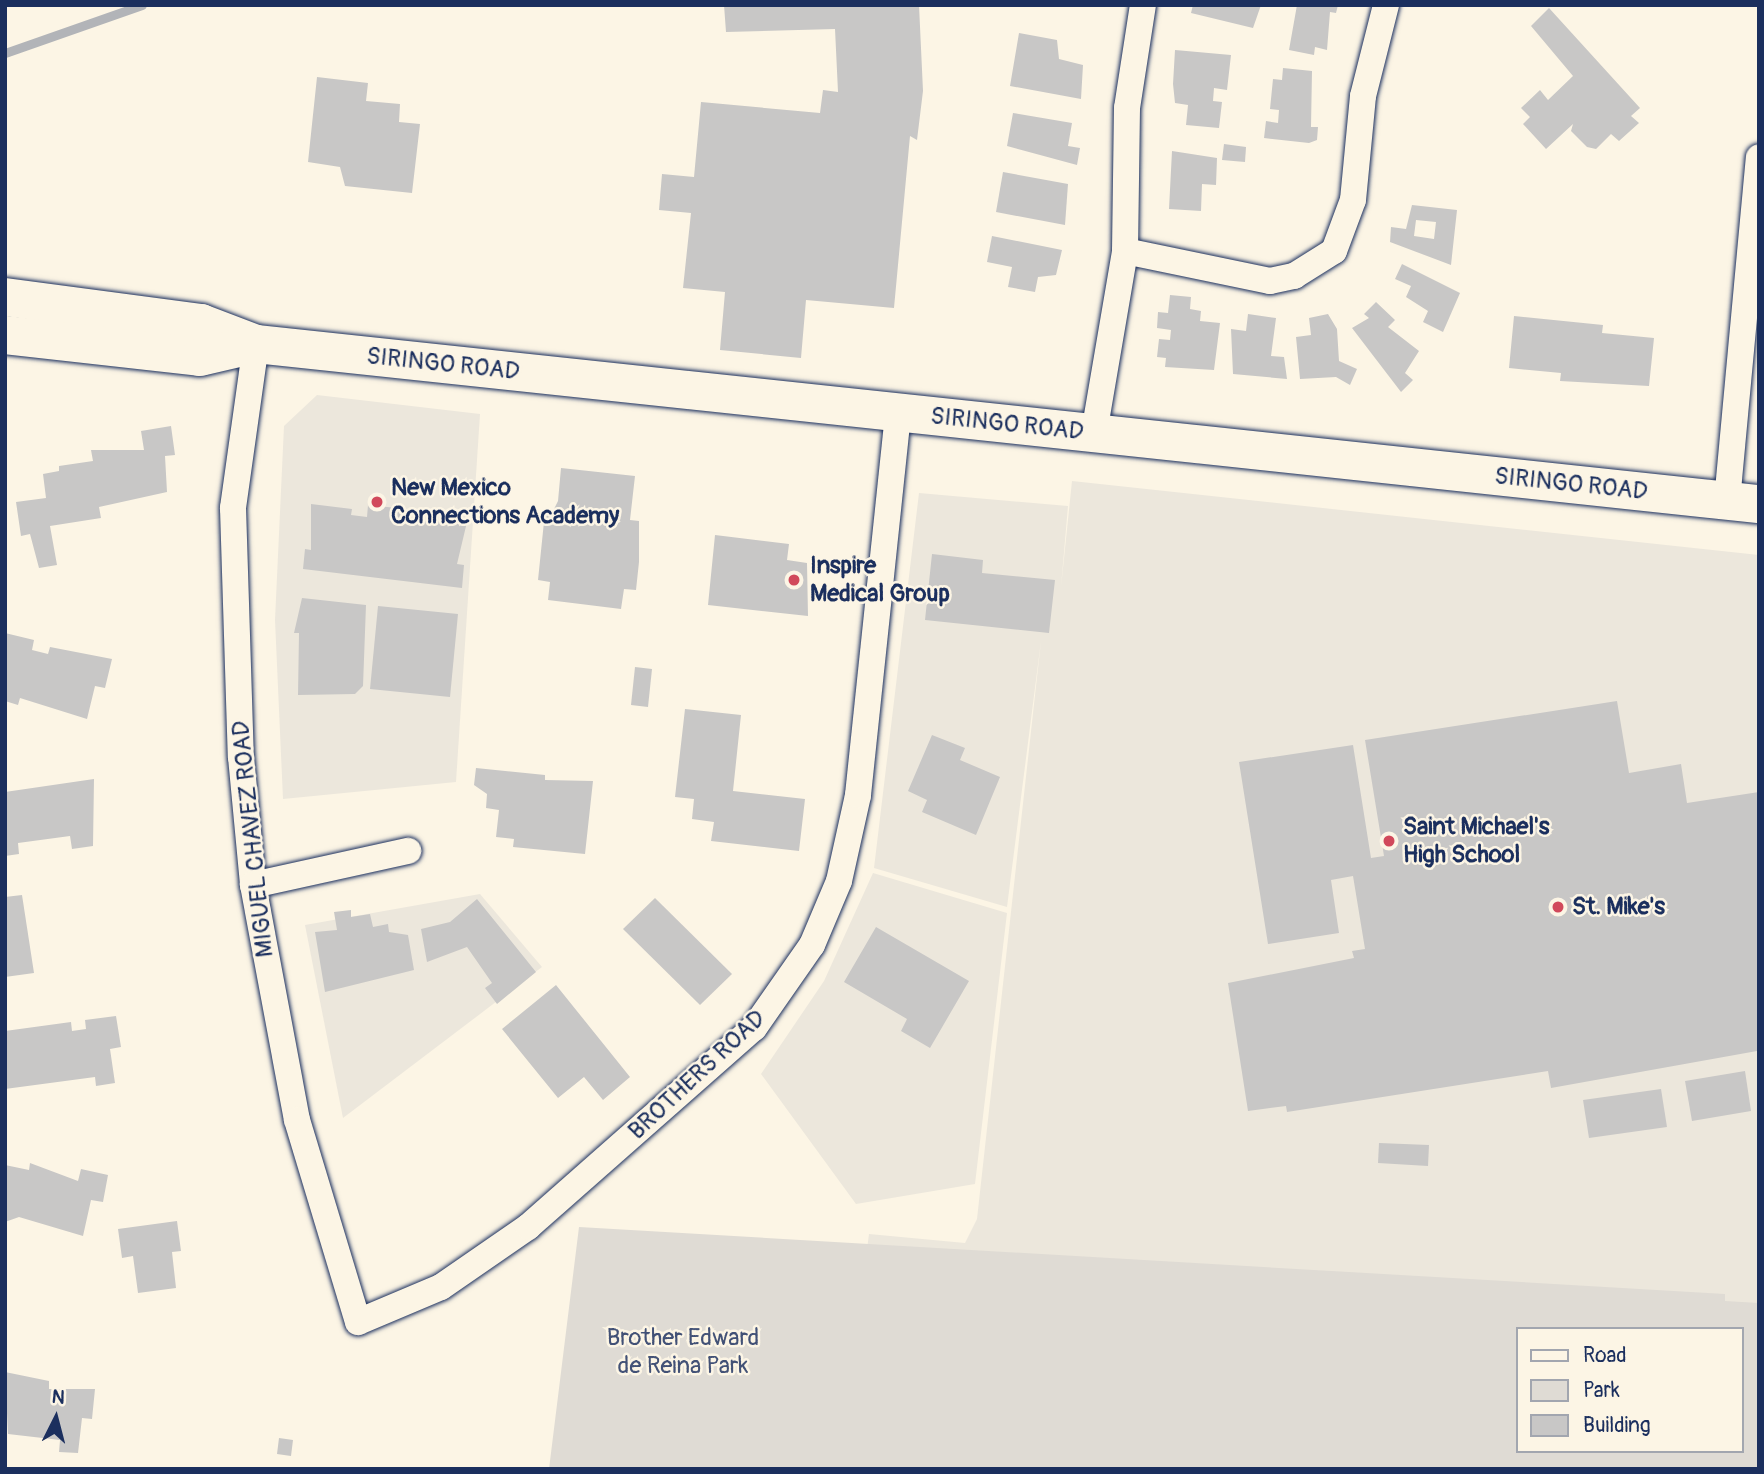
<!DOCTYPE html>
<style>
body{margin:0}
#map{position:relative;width:1764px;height:1474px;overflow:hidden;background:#fcf5e5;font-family:Pangolin,sans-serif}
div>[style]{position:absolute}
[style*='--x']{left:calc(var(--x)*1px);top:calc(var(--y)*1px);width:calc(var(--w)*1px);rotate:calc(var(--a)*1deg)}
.built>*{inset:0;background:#ece7dc}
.green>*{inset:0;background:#dfdbd4}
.stream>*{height:9px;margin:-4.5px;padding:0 4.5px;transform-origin:4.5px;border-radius:4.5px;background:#b2b4b8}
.building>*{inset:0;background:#c8c7c6}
.roads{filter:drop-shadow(0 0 2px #1b2f5e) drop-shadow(0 0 2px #1b2f5e)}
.street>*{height:26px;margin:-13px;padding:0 13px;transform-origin:13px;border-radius:13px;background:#fcf5e5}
.secondary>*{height:38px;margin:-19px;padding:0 19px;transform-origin:19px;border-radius:19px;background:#fcf5e5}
.dots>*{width:19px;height:19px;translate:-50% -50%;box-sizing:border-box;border:4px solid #fcf5e5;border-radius:50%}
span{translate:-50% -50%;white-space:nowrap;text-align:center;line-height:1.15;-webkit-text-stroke:5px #fcf5e5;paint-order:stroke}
.street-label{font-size:24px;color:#1b2f5e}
.poi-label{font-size:24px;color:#1b2f5e;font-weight:700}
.left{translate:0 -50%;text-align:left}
.park-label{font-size:24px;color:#425176}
.frame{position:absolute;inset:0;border:7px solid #1b2f5e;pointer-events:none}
.legend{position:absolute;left:1516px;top:1327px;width:228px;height:126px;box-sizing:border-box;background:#fcf5e5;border:2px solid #a2a6af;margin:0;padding:9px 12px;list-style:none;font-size:21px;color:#1b2f5e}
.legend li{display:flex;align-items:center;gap:14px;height:35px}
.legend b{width:35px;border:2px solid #a2a6af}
.north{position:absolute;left:21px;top:1383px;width:70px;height:70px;-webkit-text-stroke:5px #fcf5e5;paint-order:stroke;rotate:6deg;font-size:19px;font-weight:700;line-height:28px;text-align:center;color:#1b2f5e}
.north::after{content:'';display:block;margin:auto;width:24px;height:32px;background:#1b2f5e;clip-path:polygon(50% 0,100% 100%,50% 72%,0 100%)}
</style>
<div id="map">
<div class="built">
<i style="clip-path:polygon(317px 395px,480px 414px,456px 782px,283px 799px,275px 620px,284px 426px)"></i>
<i style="clip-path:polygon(evenodd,1072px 481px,1759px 555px,1759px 1469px,551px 1469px,866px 1257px,869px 1234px,965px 1243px,977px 1219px,1041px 641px,1007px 907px,874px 868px,919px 493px,1068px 506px,1061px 587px,1072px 481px,1517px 1329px,1741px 1329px,1741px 1451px,1517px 1451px,1517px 1329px)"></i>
<i style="clip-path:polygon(873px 873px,1007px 913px,975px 1184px,856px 1204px,761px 1074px,824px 981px)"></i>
<i style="clip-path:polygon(480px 894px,542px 967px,343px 1118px,305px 925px)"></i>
</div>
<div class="green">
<i style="clip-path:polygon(evenodd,579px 1227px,1725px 1294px,1725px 1301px,1759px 1303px,1759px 1469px,549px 1469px,579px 1227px,1517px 1329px,1741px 1329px,1741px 1451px,1517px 1451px,1517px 1329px)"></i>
</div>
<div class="stream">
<i style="--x:5;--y:53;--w:145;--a:-19.3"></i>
</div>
<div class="building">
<i style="clip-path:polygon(724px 5px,919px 5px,923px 91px,917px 140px,910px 136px,894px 308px,806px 300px,801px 358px,720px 350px,725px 292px,683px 288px,691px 213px,659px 210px,662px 174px,694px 177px,701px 102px,820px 113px,823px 90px,838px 92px,835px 29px,726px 32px)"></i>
<i style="clip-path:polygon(1193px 5px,1261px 5px,1253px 28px,1191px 13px)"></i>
<i style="clip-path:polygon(1297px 5px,1338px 5px,1336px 13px,1330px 12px,1327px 50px,1315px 47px,1314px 55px,1289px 50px)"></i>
<i style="clip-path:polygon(1549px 8px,1640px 108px,1631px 116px,1639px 123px,1619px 141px,1611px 134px,1596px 149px,1587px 147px,1571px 131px,1573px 124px,1546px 149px,1523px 124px,1530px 117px,1521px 108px,1540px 90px,1548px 100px,1573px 76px,1531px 26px)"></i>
<i style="clip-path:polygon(1019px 33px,1057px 40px,1059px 59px,1083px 65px,1081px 99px,1010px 86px)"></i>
<i style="clip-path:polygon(1175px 50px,1231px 55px,1227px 90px,1214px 88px,1213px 101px,1222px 102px,1219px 128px,1186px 125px,1188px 105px,1175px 103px,1173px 84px)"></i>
<i style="clip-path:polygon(1283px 68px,1312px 71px,1311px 127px,1318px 127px,1317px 140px,1309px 143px,1264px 138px,1266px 121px,1278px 123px,1279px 110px,1270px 109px,1273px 79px,1282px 80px)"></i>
<i style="clip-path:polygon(317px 77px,368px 83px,366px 101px,400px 104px,399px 122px,420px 124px,412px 193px,345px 186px,340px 167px,308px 162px)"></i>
<i style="clip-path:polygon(1013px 113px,1072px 123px,1068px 146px,1080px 148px,1077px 165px,1007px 146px)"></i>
<i style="clip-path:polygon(1224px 144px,1246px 147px,1245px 162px,1222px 160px)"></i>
<i style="clip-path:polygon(1172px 151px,1217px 158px,1216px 185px,1202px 184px,1201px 211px,1169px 209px)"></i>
<i style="clip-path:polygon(1003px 172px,1068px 184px,1065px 225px,996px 212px)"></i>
<i style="clip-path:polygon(evenodd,1412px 205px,1457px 210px,1451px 265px,1390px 242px,1391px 227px,1406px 229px,1412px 205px,1416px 220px,1436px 222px,1434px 239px,1414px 236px,1416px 220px)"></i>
<i style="clip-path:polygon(992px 236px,1062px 250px,1056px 275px,1038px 277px,1035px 292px,1008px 287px,1012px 267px,987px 262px)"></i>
<i style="clip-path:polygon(1402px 264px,1460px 293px,1443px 332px,1423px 322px,1428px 311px,1406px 297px,1411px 286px,1395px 279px)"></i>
<i style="clip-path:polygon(1170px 295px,1191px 297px,1190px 309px,1201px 311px,1200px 321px,1220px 323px,1214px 370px,1165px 367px,1166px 358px,1157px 357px,1159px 339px,1170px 340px,1171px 330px,1157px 328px,1158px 312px,1168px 313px)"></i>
<i style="clip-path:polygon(1376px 302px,1395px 320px,1388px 327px,1419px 351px,1405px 373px,1413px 380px,1401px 392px,1352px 328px,1369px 318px,1364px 314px)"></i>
<i style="clip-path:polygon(1248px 314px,1276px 318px,1271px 356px,1284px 357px,1287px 379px,1233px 374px,1231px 329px,1246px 331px)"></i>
<i style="clip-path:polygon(1328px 314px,1337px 329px,1339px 361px,1357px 369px,1350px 385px,1336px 377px,1300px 379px,1296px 337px,1311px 335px,1309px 318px)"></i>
<i style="clip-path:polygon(1514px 316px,1603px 325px,1602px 333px,1654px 338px,1649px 386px,1560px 381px,1561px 373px,1509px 368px)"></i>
<i style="clip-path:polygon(171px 426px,175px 455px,165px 456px,167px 492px,99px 507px,101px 518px,50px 526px,57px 565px,39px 568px,30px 534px,21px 536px,16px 502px,46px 498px,43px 474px,59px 471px,59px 466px,93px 461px,91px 450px,144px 450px,141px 431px)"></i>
<i style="clip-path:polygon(561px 468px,635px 476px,630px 520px,639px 521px,639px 562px,636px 590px,624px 589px,621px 609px,548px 600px,550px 582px,538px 580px,545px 512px,552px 513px,558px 501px)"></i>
<i style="clip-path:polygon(311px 504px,352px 509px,351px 515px,367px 517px,368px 505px,406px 509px,404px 521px,467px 522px,457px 564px,464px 565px,462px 588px,303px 569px,305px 549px,311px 550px)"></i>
<i style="clip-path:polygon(715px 535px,789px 544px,787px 560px,807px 563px,808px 616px,708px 605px)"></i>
<i style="clip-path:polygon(932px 554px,983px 560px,982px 573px,1055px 580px,1049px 633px,925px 620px)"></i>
<i style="clip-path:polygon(302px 598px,366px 605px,363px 686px,355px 694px,298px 695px,299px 633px,294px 633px)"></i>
<i style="clip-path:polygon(378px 606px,458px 614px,450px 697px,370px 689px)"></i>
<i style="clip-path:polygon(5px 633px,34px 640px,32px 650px,48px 654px,50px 647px,112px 659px,105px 688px,95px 686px,87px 719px,20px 698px,18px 705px,5px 701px)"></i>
<i style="clip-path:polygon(635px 667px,652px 669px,648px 707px,631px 705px)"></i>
<i style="clip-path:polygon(1617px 701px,1629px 773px,1681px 764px,1687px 803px,1759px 792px,1757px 1051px,1551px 1088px,1548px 1071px,1287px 1112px,1286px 1106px,1248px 1111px,1228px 983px,1354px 958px,1352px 951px,1365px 949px,1353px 876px,1331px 880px,1339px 933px,1268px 944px,1239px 762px,1353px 745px,1371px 858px,1384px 856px,1365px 740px)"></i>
<i style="clip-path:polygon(685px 709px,741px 715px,733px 791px,805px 799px,799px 851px,711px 841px,714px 822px,692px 819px,694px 799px,675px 797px)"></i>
<i style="clip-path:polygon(932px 735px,965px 748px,960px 760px,1000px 777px,976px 835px,922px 812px,927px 800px,908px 791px)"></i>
<i style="clip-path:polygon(476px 768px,545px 775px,545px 780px,593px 781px,585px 854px,513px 847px,514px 839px,496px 837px,499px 810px,486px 808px,487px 794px,474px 785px)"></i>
<i style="clip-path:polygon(94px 779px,93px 846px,72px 849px,70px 836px,18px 843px,19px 854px,5px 856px,5px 792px)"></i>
<i style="clip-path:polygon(22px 895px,34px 973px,5px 977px,5px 897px)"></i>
<i style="clip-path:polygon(655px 898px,732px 974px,700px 1005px,623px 929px)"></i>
<i style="clip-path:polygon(477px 899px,536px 972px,497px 1004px,485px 988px,492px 983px,467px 947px,427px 962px,421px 929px,450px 922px)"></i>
<i style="clip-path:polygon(351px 910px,351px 917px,370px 914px,373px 927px,388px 924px,389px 932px,408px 935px,414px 970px,325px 992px,315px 932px,337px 930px,334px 912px)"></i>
<i style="clip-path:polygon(876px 927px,969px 981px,930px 1048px,901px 1031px,907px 1019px,844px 982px)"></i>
<i style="clip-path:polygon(556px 985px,630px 1077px,603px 1100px,584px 1077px,558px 1098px,502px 1029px)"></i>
<i style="clip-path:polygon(116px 1016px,121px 1047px,110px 1049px,115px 1083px,96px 1086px,95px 1077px,5px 1089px,5px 1031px,71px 1022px,72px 1031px,86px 1029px,85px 1020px)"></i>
<i style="clip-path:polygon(1745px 1071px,1751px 1111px,1692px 1121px,1685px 1081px)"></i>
<i style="clip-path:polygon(1661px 1089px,1667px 1127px,1589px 1138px,1583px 1100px)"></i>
<i style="clip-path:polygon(1379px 1143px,1429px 1145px,1428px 1166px,1378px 1163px)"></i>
<i style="clip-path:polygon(30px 1163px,78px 1181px,81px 1169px,108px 1175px,103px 1202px,91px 1200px,83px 1236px,19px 1217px,5px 1222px,5px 1165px,29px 1170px)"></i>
<i style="clip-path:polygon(177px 1221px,181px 1251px,172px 1252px,176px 1288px,138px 1293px,133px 1256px,122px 1258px,118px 1229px)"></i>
<i style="clip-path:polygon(5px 1372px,49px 1381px,49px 1389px,95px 1389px,92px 1419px,82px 1418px,78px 1453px,59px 1452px,60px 1440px,8px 1434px)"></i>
<i style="clip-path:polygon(279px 1438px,293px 1440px,291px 1456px,277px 1454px)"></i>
</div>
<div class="roads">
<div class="street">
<i style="--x:1125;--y:251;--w:148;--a:11.7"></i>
<i style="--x:1270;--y:281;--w:25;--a:-12"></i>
<i style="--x:1294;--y:276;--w:47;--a:-32"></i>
<i style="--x:1334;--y:251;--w:54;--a:-69.6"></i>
<i style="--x:1353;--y:200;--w:104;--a:-84.5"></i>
<i style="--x:1363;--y:96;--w:94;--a:-75.8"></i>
<i style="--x:256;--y:344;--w:166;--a:98"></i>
<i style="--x:233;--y:508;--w:249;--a:88.2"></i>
<i style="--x:241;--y:757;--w:129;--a:84.6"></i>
<i style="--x:253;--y:885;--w:239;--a:79.4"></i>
<i style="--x:297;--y:1120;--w:211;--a:73.2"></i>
<i style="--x:358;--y:1322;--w:90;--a:-22.9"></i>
<i style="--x:441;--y:1287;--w:106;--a:-34.6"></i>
<i style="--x:528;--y:1227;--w:301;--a:-41.4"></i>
<i style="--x:754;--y:1028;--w:101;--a:-55.1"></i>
<i style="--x:812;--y:945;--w:69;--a:-67.1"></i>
<i style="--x:839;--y:881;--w:88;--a:-77.5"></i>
<i style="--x:858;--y:795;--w:385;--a:-84"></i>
<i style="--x:1094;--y:433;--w:185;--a:-80.3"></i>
<i style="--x:1125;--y:251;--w:143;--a:-89.2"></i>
<i style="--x:1127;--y:108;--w:104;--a:-81.2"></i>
<i style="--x:1727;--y:501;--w:345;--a:-84.7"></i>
<i style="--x:253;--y:885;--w:159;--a:-12.4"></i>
</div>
<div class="secondary">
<i style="--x:5;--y:297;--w:198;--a:7.6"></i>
<i style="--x:201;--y:323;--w:59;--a:20.9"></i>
<i style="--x:256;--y:344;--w:1511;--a:6.08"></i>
<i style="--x:5;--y:335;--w:196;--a:6.4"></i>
<i style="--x:200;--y:357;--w:57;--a:-13.1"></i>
</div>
</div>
<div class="dots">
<i style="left:377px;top:502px;background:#d1495b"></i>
<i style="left:794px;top:580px;background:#d1495b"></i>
<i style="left:1389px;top:841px;background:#d1495b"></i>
<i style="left:1558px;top:907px;background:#d1495b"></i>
</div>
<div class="street-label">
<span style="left:443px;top:364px;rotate:6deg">SIRINGO ROAD</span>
<span style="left:1007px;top:424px;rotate:6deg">SIRINGO ROAD</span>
<span style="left:1571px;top:484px;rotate:6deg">SIRINGO ROAD</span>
<span style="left:253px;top:839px;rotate:-96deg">MIGUEL CHAVEZ ROAD</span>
<span style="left:697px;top:1075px;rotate:-43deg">BROTHERS ROAD</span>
</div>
<div class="poi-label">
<span class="left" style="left:391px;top:502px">New Mexico<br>Connections Academy</span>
<span class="left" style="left:810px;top:580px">Inspire<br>Medical Group</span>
<span class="left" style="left:1403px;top:841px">Saint Michael's<br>High School</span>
<span class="left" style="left:1572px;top:907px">St. Mike's</span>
</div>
<div class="park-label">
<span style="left:683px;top:1352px">Brother Edward<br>de Reina Park</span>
</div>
<div class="frame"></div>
<ul class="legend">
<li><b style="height:9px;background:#fcf5e5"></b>Road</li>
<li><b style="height:19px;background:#dfdbd4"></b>Park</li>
<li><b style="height:19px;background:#c8c7c6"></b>Building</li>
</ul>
<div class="north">N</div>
</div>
